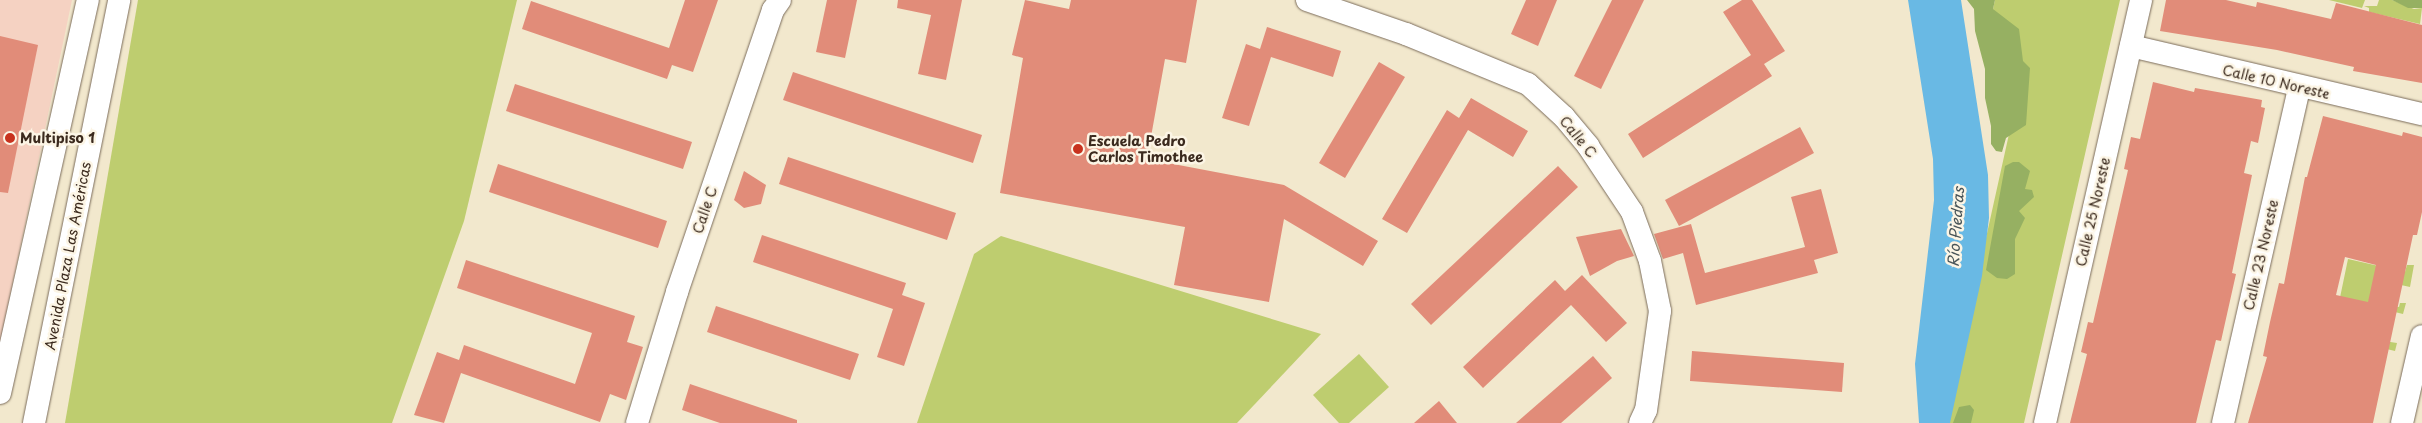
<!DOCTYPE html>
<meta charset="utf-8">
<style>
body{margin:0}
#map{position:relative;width:2422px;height:423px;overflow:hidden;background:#f2e8cd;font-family:"Playpen Sans",sans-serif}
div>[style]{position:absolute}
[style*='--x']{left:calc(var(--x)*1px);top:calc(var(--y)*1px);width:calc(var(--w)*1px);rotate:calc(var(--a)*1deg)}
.built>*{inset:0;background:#f5d2c2}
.green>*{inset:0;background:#becd6f}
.forest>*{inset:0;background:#96b062}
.water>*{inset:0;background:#69b9e4}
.building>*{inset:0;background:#e18c79}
.roads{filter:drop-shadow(0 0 1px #7b6c5b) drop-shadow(0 0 1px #7b6c5b)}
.street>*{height:22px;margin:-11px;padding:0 11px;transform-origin:11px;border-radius:11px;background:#fff}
.dots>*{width:14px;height:14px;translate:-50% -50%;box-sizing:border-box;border:2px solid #fcf5e5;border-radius:50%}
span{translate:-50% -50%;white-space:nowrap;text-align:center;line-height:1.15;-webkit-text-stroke:5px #fcf5e5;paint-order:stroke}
.street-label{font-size:14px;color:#3b2a1e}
.poi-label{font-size:14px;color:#3b2a1e;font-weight:700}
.left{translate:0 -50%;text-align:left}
.water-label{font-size:15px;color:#495559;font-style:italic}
</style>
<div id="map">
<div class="built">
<i style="clip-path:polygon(0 0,72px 0,0 344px)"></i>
</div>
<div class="green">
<i style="clip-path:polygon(138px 0,517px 0,464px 221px,392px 423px,65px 423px)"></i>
<i style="clip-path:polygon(1995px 0,2120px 0,2024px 423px,1945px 423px,2015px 107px,1993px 9px)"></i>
<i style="clip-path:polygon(2329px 0,2365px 0,2362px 8px)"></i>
<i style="clip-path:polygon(2379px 0,2392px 0,2414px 9px,2422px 8px,2420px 24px,2369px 12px,2369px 8px,2364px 6px,2377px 6px)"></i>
<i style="clip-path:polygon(1001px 236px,1321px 334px,1237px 423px,917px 423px,974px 254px)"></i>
<i style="clip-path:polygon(2348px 259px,2405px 272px,2407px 265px,2414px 265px,2410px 287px,2374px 279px,2369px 301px,2399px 307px,2400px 303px,2406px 303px,2403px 314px,2354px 302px,2351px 336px,2397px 343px,2395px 351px,2332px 336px)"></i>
<i style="clip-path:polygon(1359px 354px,1389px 387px,1349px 423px,1339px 423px,1313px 395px)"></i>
</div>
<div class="forest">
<i style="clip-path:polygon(1967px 0,1995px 0,1993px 9px,2019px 29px,2023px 61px,2030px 68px,2026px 125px,2006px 138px,2002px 152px,1996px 151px,1991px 144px,1991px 126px,1985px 98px,1985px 69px,1975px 31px,1974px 9px)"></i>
<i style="clip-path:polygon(2392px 0,2422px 0,2422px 8px,2408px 8px)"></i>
<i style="clip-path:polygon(2013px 162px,2019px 162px,2030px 171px,2025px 189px,2032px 190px,2034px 197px,2019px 211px,2025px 218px,2015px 239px,2015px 274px,2007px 279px,1997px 278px,1986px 270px,2005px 166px)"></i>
<i style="clip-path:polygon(1970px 405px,1974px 410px,1971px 423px,1953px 423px,1959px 407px)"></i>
</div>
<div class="water">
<i style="clip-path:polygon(1908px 0,1961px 0,1988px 175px,1989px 218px,1982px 276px,1950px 423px,1919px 423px,1915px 364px,1934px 200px,1933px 159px)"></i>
</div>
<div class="building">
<i style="clip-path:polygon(685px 0,718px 0,693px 72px,672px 65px,667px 79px,522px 29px,531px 1px,669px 48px)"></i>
<i style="clip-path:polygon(827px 0,857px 0,845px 58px,816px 52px)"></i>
<i style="clip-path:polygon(898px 0,962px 0,946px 80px,918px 74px,931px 15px,897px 8px)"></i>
<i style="clip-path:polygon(1025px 0,1069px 9px,1071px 0,1197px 0,1186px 63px,1165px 59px,1147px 159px,1284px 185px,1378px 241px,1363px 266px,1284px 219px,1269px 302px,1174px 285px,1185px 227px,1000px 193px,1023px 58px,1012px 55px)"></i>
<i style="clip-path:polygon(1526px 0,1557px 0,1538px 46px,1511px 34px)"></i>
<i style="clip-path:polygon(1612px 0,1644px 0,1601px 89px,1574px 76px)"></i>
<i style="clip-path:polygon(1742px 0,1752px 0,1785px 51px,1764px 64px,1772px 76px,1643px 158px,1628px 134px,1751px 55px,1723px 12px)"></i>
<i style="clip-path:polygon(2166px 0,2226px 0,2256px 7px,2257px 2px,2331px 19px,2336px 3px,2422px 25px,2422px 83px,2353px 71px,2354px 67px,2277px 50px,2160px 31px)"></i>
<i style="clip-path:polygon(1267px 27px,1341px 51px,1333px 77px,1271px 57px,1249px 126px,1222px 118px,1246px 44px,1260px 49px)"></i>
<i style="clip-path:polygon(0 36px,38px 45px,8px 193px,0 192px)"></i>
<i style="clip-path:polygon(1379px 62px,1405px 77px,1345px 178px,1319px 163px)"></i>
<i style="clip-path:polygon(793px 72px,982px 135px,973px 163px,783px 100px)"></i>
<i style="clip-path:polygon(2153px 82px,2194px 92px,2195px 88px,2262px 100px,2261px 107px,2265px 108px,2258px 143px,2251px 141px,2244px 173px,2252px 175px,2232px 273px,2236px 274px,2221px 341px,2216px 340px,2196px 423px,2070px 423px,2087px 354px,2081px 352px,2088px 322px,2093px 323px,2128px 170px,2124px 169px,2131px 137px,2140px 139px)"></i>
<i style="clip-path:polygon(515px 84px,692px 142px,683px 169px,506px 111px)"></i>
<i style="clip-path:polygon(1471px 98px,1528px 131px,1513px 157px,1468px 130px,1407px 233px,1382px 219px,1447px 110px,1459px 118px)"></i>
<i style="clip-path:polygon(evenodd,2323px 116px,2402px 136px,2403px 132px,2422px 137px,2422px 212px,2417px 235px,2413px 235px,2373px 423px,2248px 423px,2267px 357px,2263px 356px,2270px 322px,2279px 283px,2284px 284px,2305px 177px,2307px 177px,2323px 116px,2345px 257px,2376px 265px,2368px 302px,2336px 295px,2345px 257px)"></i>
<i style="clip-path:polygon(1800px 127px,1814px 153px,1679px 226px,1665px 200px)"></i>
<i style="clip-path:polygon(788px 157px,956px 213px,947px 240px,779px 184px)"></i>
<i style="clip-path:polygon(498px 164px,667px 221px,658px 248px,489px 192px)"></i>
<i style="clip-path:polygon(1558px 166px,1578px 187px,1431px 325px,1411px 304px)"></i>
<i style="clip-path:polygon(744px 171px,766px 185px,761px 204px,744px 208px,734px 200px)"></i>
<i style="clip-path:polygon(1821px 189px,1838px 253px,1814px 260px,1818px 273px,1696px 305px,1683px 253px,1663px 259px,1654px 234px,1691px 224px,1705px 273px,1805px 247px,1791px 197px)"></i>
<i style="clip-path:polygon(1621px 229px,1634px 256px,1617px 261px,1590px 276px,1576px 237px)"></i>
<i style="clip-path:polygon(762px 235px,906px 283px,902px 295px,925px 303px,904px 366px,877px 357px,893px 309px,753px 262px)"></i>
<i style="clip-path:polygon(466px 260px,635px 316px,627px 342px,643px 347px,626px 400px,610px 394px,600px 422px,461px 373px,444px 423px,414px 415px,437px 352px,459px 360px,464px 345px,575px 384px,592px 333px,457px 288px)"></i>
<i style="clip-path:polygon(1582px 275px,1627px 323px,1606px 342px,1571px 305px,1483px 388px,1463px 367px,1555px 280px,1565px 291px)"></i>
<i style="clip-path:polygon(716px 306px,859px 354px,850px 380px,707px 332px)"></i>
<i style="clip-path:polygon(1692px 351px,1844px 363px,1842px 392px,1690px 381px)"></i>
<i style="clip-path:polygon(1593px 356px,1612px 378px,1561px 423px,1516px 423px)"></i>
<i style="clip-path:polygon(690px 384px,797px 420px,797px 423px,720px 423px,682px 410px)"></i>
<i style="clip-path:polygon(1439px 401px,1457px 423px,1414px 423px)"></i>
</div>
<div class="roads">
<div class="street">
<i style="--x:1307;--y:0;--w:105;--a:19"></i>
<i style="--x:1406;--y:34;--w:132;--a:22.3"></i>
<i style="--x:1528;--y:84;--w:49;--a:42.5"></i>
<i style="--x:1564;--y:117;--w:38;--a:50"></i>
<i style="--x:1588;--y:146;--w:79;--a:56.3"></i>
<i style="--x:1632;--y:212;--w:52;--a:69.8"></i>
<i style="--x:1650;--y:261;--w:51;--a:78.7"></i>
<i style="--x:1660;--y:311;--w:100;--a:98"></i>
<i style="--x:1646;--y:410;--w:14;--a:115"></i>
<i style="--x:2131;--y:46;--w:299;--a:13.2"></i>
<i style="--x:0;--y:393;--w:403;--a:-77.4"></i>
<i style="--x:34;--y:423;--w:431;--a:-78.6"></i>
<i style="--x:637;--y:423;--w:137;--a:-73"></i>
<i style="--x:677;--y:292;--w:298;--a:-71.2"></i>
<i style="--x:773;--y:10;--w:12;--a:-55"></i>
<i style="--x:2045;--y:423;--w:434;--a:-77.2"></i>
<i style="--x:2223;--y:423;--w:344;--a:-77.2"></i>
<i style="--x:2402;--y:423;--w:89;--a:-77.1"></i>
</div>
</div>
<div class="dots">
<i style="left:10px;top:138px;background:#c8321e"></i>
<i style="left:1078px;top:149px;background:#c8321e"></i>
</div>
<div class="street-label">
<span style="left:2276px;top:82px;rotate:13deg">Calle 10 Noreste</span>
<span style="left:1578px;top:137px;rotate:51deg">Calle C</span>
<span style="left:705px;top:210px;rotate:-71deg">Calle C</span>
<span style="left:2093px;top:212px;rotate:-77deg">Calle 25 Noreste</span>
<span style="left:2261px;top:255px;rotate:-77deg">Calle 23 Noreste</span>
<span style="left:68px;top:256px;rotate:-79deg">Avenida Plaza Las Américas</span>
</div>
<div class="poi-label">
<span class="left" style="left:20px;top:138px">Multipiso 1</span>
<span class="left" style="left:1088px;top:149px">Escuela Pedro<br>Carlos Timothee</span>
</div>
<div class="water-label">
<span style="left:1955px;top:227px;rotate:-86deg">Río Piedras</span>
</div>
</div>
